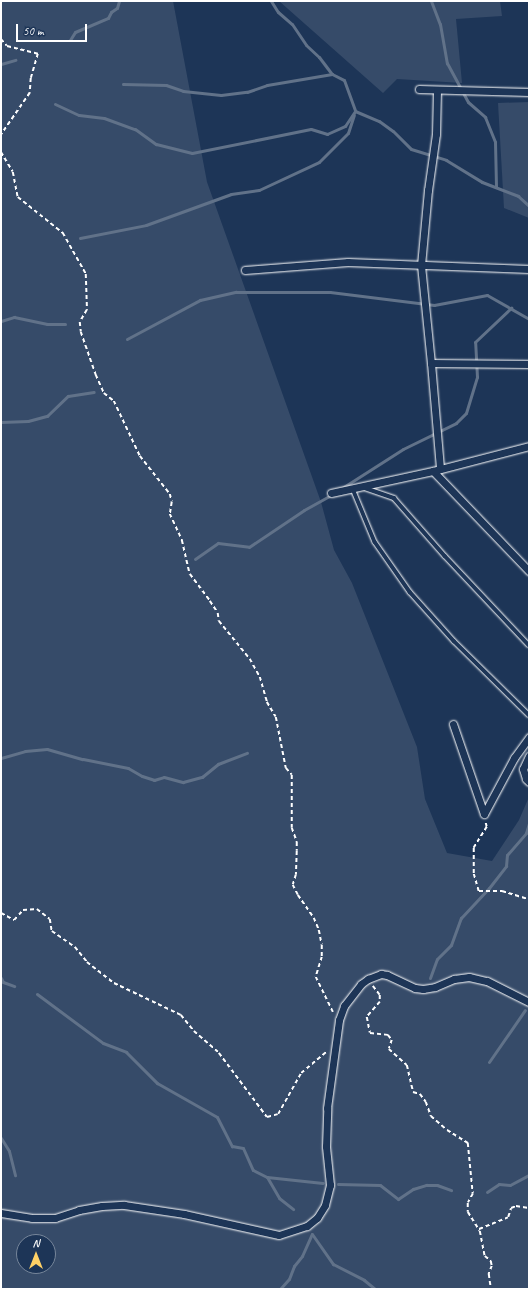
<!DOCTYPE html>
<style>
body{margin:0}
#map{position:relative;width:530px;height:1290px;overflow:hidden;background:#1d3557;font-family:Caveat,sans-serif}
div>[style]{position:absolute}
[style*='--x']{left:calc(var(--x)*1px);top:calc(var(--y)*1px);width:calc(var(--w)*1px);rotate:calc(var(--a)*1deg)}
.green>*{inset:0;background:#364b69}
.stream>*{height:3px;margin:-1.5px;padding:0 1.5px;transform-origin:1.5px;border-radius:1.5px;background:#617289}
.path>*{height:1.5px;margin-top:-0.75px;transform-origin:0;background:repeating-linear-gradient(90deg,#fff 0 4px,transparent 0 7px)}
.roads{filter:drop-shadow(0 0 1px #fff) drop-shadow(0 0 1px #fff)}
.service>*{height:3.5px;margin:-1.75px;padding:0 1.75px;transform-origin:1.75px;border-radius:1.75px;background:#1d3557}
.minor>*{height:7px;margin:-3.5px;padding:0 3.5px;transform-origin:3.5px;border-radius:3.5px;background:#1d3557}
span{translate:-50% -50%;white-space:nowrap;text-align:center;line-height:1.15;-webkit-text-stroke:4px #1d3557;paint-order:stroke}
.frame{position:absolute;inset:0;border:2px solid #fff;pointer-events:none}
.north{position:absolute;left:16px;top:1234px;width:40px;height:40px;box-sizing:border-box;background:#1d3557;border:1px solid #77869a;border-radius:50%;rotate:0deg;font-size:11px;font-weight:700;line-height:16px;text-align:center;color:#fff}
.north::after{content:'';display:block;margin:auto;width:14px;height:18px;background:#ffd166;clip-path:polygon(50% 0,100% 100%,50% 72%,0 100%)}
.scale{position:absolute;left:16px;top:24px;width:71px;height:18px;box-sizing:border-box;border:2px solid #fff;border-top:0;padding-left:5px;font-size:12px;line-height:14px;white-space:nowrap;color:#fff;-webkit-text-stroke:3px #1d3557;paint-order:stroke}
</style>
<div id="map">
<div class="green">
<i style="clip-path:polygon(evenodd,1px 1px,173px 1px,207px 182px,321px 502px,334px 550px,352px 583px,417px 747px,425px 799px,447px 853px,492px 861px,519px 820px,529px 797px,529px 1289px,1px 1289px,1px 1px,24px 1242px,48px 1242px,48px 1266px,24px 1266px,24px 1242px)"></i>
<i style="clip-path:polygon(279px 1px,500px 1px,502px 16px,456px 19px,462px 83px,397px 79px,383px 93px)"></i>
<i style="clip-path:polygon(529px 102px,529px 218px,504px 208px,498px 103px)"></i>
</div>
<div class="stream">
<i style="--x:271;--y:1;--w:13;--a:58"></i>
<i style="--x:278;--y:12;--w:18;--a:41"></i>
<i style="--x:292;--y:24;--w:25;--a:56"></i>
<i style="--x:306;--y:45;--w:18;--a:43"></i>
<i style="--x:319;--y:57;--w:21;--a:53"></i>
<i style="--x:332;--y:74;--w:13;--a:27"></i>
<i style="--x:344;--y:80;--w:33;--a:70"></i>
<i style="--x:355;--y:111;--w:26;--a:23"></i>
<i style="--x:379;--y:121;--w:17;--a:36"></i>
<i style="--x:393;--y:131;--w:25;--a:45"></i>
<i style="--x:411;--y:149;--w:37;--a:17"></i>
<i style="--x:446;--y:160;--w:42;--a:31.4"></i>
<i style="--x:482;--y:182;--w:39;--a:21"></i>
<i style="--x:518;--y:196;--w:15;--a:42"></i>
<i style="--x:431;--y:1;--w:25;--a:69"></i>
<i style="--x:440;--y:24;--w:40;--a:80"></i>
<i style="--x:447;--y:63;--w:44;--a:61.7"></i>
<i style="--x:468;--y:102;--w:23;--a:41"></i>
<i style="--x:485;--y:117;--w:27;--a:68"></i>
<i style="--x:495;--y:142;--w:45;--a:88.7"></i>
<i style="--x:70;--y:40;--w:9;--a:-58"></i>
<i style="--x:75;--y:32;--w:36;--a:-23"></i>
<i style="--x:108;--y:18;--w:7;--a:-63"></i>
<i style="--x:111;--y:12;--w:7;--a:-34"></i>
<i style="--x:117;--y:8;--w:7;--a:-74"></i>
<i style="--x:1;--y:64;--w:15;--a:-16"></i>
<i style="--x:123;--y:84;--w:43;--a:1.3"></i>
<i style="--x:166;--y:85;--w:18;--a:19"></i>
<i style="--x:183;--y:91;--w:38;--a:6"></i>
<i style="--x:221;--y:95;--w:26;--a:-7"></i>
<i style="--x:247;--y:92;--w:21;--a:-19"></i>
<i style="--x:267;--y:85;--w:66;--a:-9.6"></i>
<i style="--x:55;--y:104;--w:26;--a:25"></i>
<i style="--x:79;--y:115;--w:25;--a:7"></i>
<i style="--x:104;--y:118;--w:33;--a:20"></i>
<i style="--x:135;--y:129;--w:26;--a:36"></i>
<i style="--x:156;--y:144;--w:37;--a:14"></i>
<i style="--x:192;--y:153;--w:121;--a:-11.4"></i>
<i style="--x:311;--y:129;--w:17;--a:17"></i>
<i style="--x:327;--y:134;--w:20;--a:-24"></i>
<i style="--x:345;--y:126;--w:18;--a:-56"></i>
<i style="--x:80;--y:238;--w:67;--a:-11.1"></i>
<i style="--x:146;--y:225;--w:90;--a:-20"></i>
<i style="--x:231;--y:194;--w:28;--a:-8"></i>
<i style="--x:259;--y:190;--w:66;--a:-25"></i>
<i style="--x:319;--y:162;--w:41;--a:-45"></i>
<i style="--x:348;--y:133;--w:19;--a:-72"></i>
<i style="--x:1;--y:321;--w:14;--a:-17"></i>
<i style="--x:14;--y:317;--w:34;--a:12"></i>
<i style="--x:47;--y:324;--w:18;--a:0"></i>
<i style="--x:127;--y:339;--w:83;--a:-28.1"></i>
<i style="--x:200;--y:300;--w:37;--a:-13"></i>
<i style="--x:236;--y:292;--w:94;--a:0"></i>
<i style="--x:330;--y:292;--w:105;--a:7.1"></i>
<i style="--x:434;--y:305;--w:54;--a:-10.7"></i>
<i style="--x:487;--y:295;--w:48;--a:29.7"></i>
<i style="--x:1;--y:422;--w:27;--a:-2"></i>
<i style="--x:28;--y:421;--w:20;--a:-15"></i>
<i style="--x:47;--y:416;--w:29;--a:-44"></i>
<i style="--x:68;--y:396;--w:26;--a:-9"></i>
<i style="--x:342;--y:488;--w:72;--a:-32.6"></i>
<i style="--x:403;--y:449;--w:59;--a:-26.1"></i>
<i style="--x:456;--y:423;--w:14;--a:-45"></i>
<i style="--x:466;--y:413;--w:38;--a:-73"></i>
<i style="--x:477;--y:377;--w:35;--a:-93"></i>
<i style="--x:475;--y:342;--w:50;--a:-43.4"></i>
<i style="--x:195;--y:559;--w:28;--a:-35"></i>
<i style="--x:218;--y:543;--w:31;--a:7"></i>
<i style="--x:249;--y:547;--w:66;--a:-33.9"></i>
<i style="--x:304;--y:510;--w:33;--a:-29"></i>
<i style="--x:1;--y:758;--w:25;--a:-16"></i>
<i style="--x:25;--y:751;--w:22;--a:-5"></i>
<i style="--x:47;--y:749;--w:37;--a:16"></i>
<i style="--x:83;--y:759;--w:46;--a:11.3"></i>
<i style="--x:128;--y:768;--w:16;--a:30"></i>
<i style="--x:142;--y:776;--w:13;--a:18"></i>
<i style="--x:154;--y:780;--w:10;--a:-17"></i>
<i style="--x:164;--y:777;--w:20;--a:15"></i>
<i style="--x:183;--y:782;--w:20;--a:-15"></i>
<i style="--x:202;--y:777;--w:21;--a:-39"></i>
<i style="--x:218;--y:764;--w:31;--a:-21"></i>
<i style="--x:1;--y:978;--w:4;--a:63"></i>
<i style="--x:3;--y:982;--w:12;--a:20"></i>
<i style="--x:430;--y:978;--w:20;--a:-70"></i>
<i style="--x:437;--y:959;--w:20;--a:-45"></i>
<i style="--x:451;--y:945;--w:29;--a:-70"></i>
<i style="--x:461;--y:918;--w:41;--a:-47"></i>
<i style="--x:489;--y:888;--w:28;--a:-52"></i>
<i style="--x:506;--y:866;--w:11;--a:-85"></i>
<i style="--x:507;--y:855;--w:29;--a:-49"></i>
<i style="--x:526;--y:833;--w:10;--a:-73"></i>
<i style="--x:37;--y:994;--w:82;--a:36.6"></i>
<i style="--x:103;--y:1043;--w:25;--a:21"></i>
<i style="--x:126;--y:1052;--w:44;--a:45"></i>
<i style="--x:157;--y:1083;--w:69;--a:29.5"></i>
<i style="--x:217;--y:1117;--w:33;--a:63"></i>
<i style="--x:232;--y:1146;--w:11;--a:10"></i>
<i style="--x:243;--y:1148;--w:24;--a:66"></i>
<i style="--x:253;--y:1170;--w:16;--a:27"></i>
<i style="--x:267;--y:1177;--w:24;--a:60"></i>
<i style="--x:279;--y:1198;--w:18;--a:38"></i>
<i style="--x:489;--y:1062;--w:63;--a:-55.3"></i>
<i style="--x:1;--y:1138;--w:15;--a:58"></i>
<i style="--x:9;--y:1151;--w:25;--a:76"></i>
<i style="--x:267;--y:1177;--w:56;--a:6.1"></i>
<i style="--x:338;--y:1184;--w:42;--a:1.4"></i>
<i style="--x:380;--y:1185;--w:23;--a:38"></i>
<i style="--x:398;--y:1199;--w:18;--a:-34"></i>
<i style="--x:413;--y:1189;--w:14;--a:-17"></i>
<i style="--x:426;--y:1185;--w:11;--a:0"></i>
<i style="--x:437;--y:1185;--w:15;--a:20"></i>
<i style="--x:487;--y:1192;--w:14;--a:-34"></i>
<i style="--x:499;--y:1184;--w:11;--a:5"></i>
<i style="--x:510;--y:1185;--w:21;--a:-28"></i>
<i style="--x:280;--y:1289;--w:13;--a:-48"></i>
<i style="--x:289;--y:1279;--w:14;--a:-69"></i>
<i style="--x:294;--y:1266;--w:13;--a:-51"></i>
<i style="--x:302;--y:1256;--w:24;--a:-66"></i>
<i style="--x:312;--y:1234;--w:37;--a:55"></i>
<i style="--x:333;--y:1264;--w:35;--a:27"></i>
<i style="--x:364;--y:1280;--w:14;--a:39"></i>
</div>
<div class="path">
<i style="--x:1;--y:39;--w:9;--a:49"></i>
<i style="--x:7;--y:46;--w:32;--a:14"></i>
<i style="--x:38;--y:54;--w:25;--a:106"></i>
<i style="--x:31;--y:78;--w:15;--a:94"></i>
<i style="--x:30;--y:93;--w:51;--a:124.6"></i>
<i style="--x:1;--y:152;--w:23;--a:59"></i>
<i style="--x:13;--y:172;--w:25;--a:79"></i>
<i style="--x:18;--y:197;--w:58;--a:38.7"></i>
<i style="--x:63;--y:233;--w:47;--a:60.7"></i>
<i style="--x:86;--y:274;--w:36;--a:88"></i>
<i style="--x:87;--y:310;--w:14;--a:120"></i>
<i style="--x:80;--y:322;--w:10;--a:84"></i>
<i style="--x:81;--y:332;--w:46;--a:70.8"></i>
<i style="--x:96;--y:375;--w:20;--a:66"></i>
<i style="--x:104;--y:393;--w:13;--a:39"></i>
<i style="--x:114;--y:401;--w:61;--a:64.7"></i>
<i style="--x:140;--y:456;--w:48;--a:51.7"></i>
<i style="--x:170;--y:494;--w:8;--a:76"></i>
<i style="--x:172;--y:502;--w:12;--a:99"></i>
<i style="--x:170;--y:514;--w:29;--a:65"></i>
<i style="--x:182;--y:540;--w:35;--a:77"></i>
<i style="--x:190;--y:574;--w:34;--a:53"></i>
<i style="--x:210;--y:601;--w:14;--a:56"></i>
<i style="--x:218;--y:613;--w:8;--a:83"></i>
<i style="--x:219;--y:621;--w:49;--a:50.8"></i>
<i style="--x:250;--y:659;--w:21;--a:61"></i>
<i style="--x:260;--y:677;--w:26;--a:74"></i>
<i style="--x:267;--y:702;--w:17;--a:59"></i>
<i style="--x:276;--y:717;--w:52;--a:78.9"></i>
<i style="--x:286;--y:768;--w:9;--a:49"></i>
<i style="--x:292;--y:775;--w:53;--a:90"></i>
<i style="--x:292;--y:828;--w:15;--a:70"></i>
<i style="--x:297;--y:842;--w:9;--a:90"></i>
<i style="--x:297;--y:851;--w:24;--a:92"></i>
<i style="--x:296;--y:875;--w:10;--a:107"></i>
<i style="--x:293;--y:885;--w:11;--a:63"></i>
<i style="--x:298;--y:895;--w:28;--a:55"></i>
<i style="--x:314;--y:918;--w:13;--a:67"></i>
<i style="--x:319;--y:930;--w:15;--a:79"></i>
<i style="--x:322;--y:945;--w:12;--a:90"></i>
<i style="--x:322;--y:957;--w:21;--a:107"></i>
<i style="--x:316;--y:977;--w:39;--a:64"></i>
<i style="--x:486;--y:823;--w:4;--a:76"></i>
<i style="--x:487;--y:827;--w:25;--a:122"></i>
<i style="--x:474;--y:848;--w:26;--a:90"></i>
<i style="--x:474;--y:874;--w:18;--a:74"></i>
<i style="--x:479;--y:891;--w:23;--a:0"></i>
<i style="--x:502;--y:891;--w:28;--a:17"></i>
<i style="--x:1;--y:913;--w:15;--a:28"></i>
<i style="--x:14;--y:920;--w:13;--a:-48"></i>
<i style="--x:23;--y:910;--w:14;--a:-4"></i>
<i style="--x:37;--y:909;--w:16;--a:38"></i>
<i style="--x:50;--y:919;--w:12;--a:81"></i>
<i style="--x:52;--y:931;--w:28;--a:35"></i>
<i style="--x:75;--y:947;--w:19;--a:51"></i>
<i style="--x:87;--y:962;--w:34;--a:38"></i>
<i style="--x:114;--y:983;--w:74;--a:25.5"></i>
<i style="--x:181;--y:1015;--w:21;--a:51"></i>
<i style="--x:194;--y:1031;--w:33;--a:41"></i>
<i style="--x:219;--y:1053;--w:80;--a:53.1"></i>
<i style="--x:267;--y:1117;--w:11;--a:-15"></i>
<i style="--x:278;--y:1114;--w:47;--a:-60.7"></i>
<i style="--x:301;--y:1073;--w:33;--a:-40"></i>
<i style="--x:373;--y:986;--w:11;--a:52"></i>
<i style="--x:380;--y:995;--w:7;--a:90"></i>
<i style="--x:380;--y:1002;--w:20;--a:131"></i>
<i style="--x:367;--y:1017;--w:16;--a:79"></i>
<i style="--x:370;--y:1033;--w:18;--a:6"></i>
<i style="--x:388;--y:1035;--w:6;--a:51"></i>
<i style="--x:392;--y:1040;--w:9;--a:108"></i>
<i style="--x:389;--y:1049;--w:24;--a:42"></i>
<i style="--x:407;--y:1065;--w:28;--a:77"></i>
<i style="--x:413;--y:1092;--w:7;--a:16"></i>
<i style="--x:420;--y:1094;--w:10;--a:53"></i>
<i style="--x:426;--y:1102;--w:15;--a:70"></i>
<i style="--x:431;--y:1116;--w:21;--a:41"></i>
<i style="--x:447;--y:1130;--w:25;--a:32"></i>
<i style="--x:468;--y:1143;--w:51;--a:84.4"></i>
<i style="--x:473;--y:1194;--w:10;--a:119"></i>
<i style="--x:468;--y:1203;--w:9;--a:90"></i>
<i style="--x:468;--y:1212;--w:22;--a:58"></i>
<i style="--x:480;--y:1231;--w:25;--a:79"></i>
<i style="--x:485;--y:1256;--w:8;--a:40"></i>
<i style="--x:491;--y:1261;--w:5;--a:79"></i>
<i style="--x:492;--y:1266;--w:9;--a:111"></i>
<i style="--x:489;--y:1274;--w:15;--a:82"></i>
<i style="--x:479;--y:1229;--w:31;--a:-22"></i>
<i style="--x:508;--y:1217;--w:9;--a:-72"></i>
<i style="--x:511;--y:1208;--w:5;--a:-22"></i>
<i style="--x:516;--y:1206;--w:13;--a:9"></i>
</div>
<div class="roads">
<div class="service">
<i style="--x:365;--y:488;--w:31;--a:19"></i>
<i style="--x:394;--y:498;--w:77;--a:48.7"></i>
<i style="--x:445;--y:556;--w:122;--a:46.7"></i>
<i style="--x:353;--y:489;--w:57;--a:67.5"></i>
<i style="--x:375;--y:542;--w:61;--a:55"></i>
<i style="--x:410;--y:592;--w:66;--a:48.1"></i>
<i style="--x:454;--y:641;--w:105;--a:44.6"></i>
</div>
<div class="minor">
<i style="--x:419;--y:89;--w:110;--a:1.6"></i>
<i style="--x:437;--y:90;--w:44;--a:91.3"></i>
<i style="--x:436;--y:134;--w:57;--a:98.1"></i>
<i style="--x:428;--y:190;--w:75;--a:95.3"></i>
<i style="--x:421;--y:265;--w:99;--a:84.2"></i>
<i style="--x:431;--y:363;--w:106;--a:85.1"></i>
<i style="--x:245;--y:270;--w:103;--a:-4.4"></i>
<i style="--x:348;--y:262;--w:181;--a:2.2"></i>
<i style="--x:431;--y:363;--w:98;--a:0.6"></i>
<i style="--x:433;--y:471;--w:139;--a:46.2"></i>
<i style="--x:331;--y:493;--w:104;--a:-12.2"></i>
<i style="--x:433;--y:471;--w:99;--a:-14.6"></i>
<i style="--x:453;--y:724;--w:95;--a:71"></i>
<i style="--x:529;--y:756;--w:14;--a:115"></i>
<i style="--x:523;--y:769;--w:10;--a:73"></i>
<i style="--x:526;--y:779;--w:4;--a:45"></i>
<i style="--x:484;--y:814;--w:64;--a:-61.8"></i>
<i style="--x:514;--y:758;--w:26;--a:-54"></i>
<i style="--x:1;--y:1213;--w:31;--a:9"></i>
<i style="--x:32;--y:1218;--w:23;--a:0"></i>
<i style="--x:55;--y:1218;--w:25;--a:-18"></i>
<i style="--x:79;--y:1210;--w:23;--a:-10"></i>
<i style="--x:102;--y:1206;--w:22;--a:-3"></i>
<i style="--x:124;--y:1205;--w:61;--a:8.5"></i>
<i style="--x:184;--y:1214;--w:97;--a:12.5"></i>
<i style="--x:279;--y:1235;--w:29;--a:-18"></i>
<i style="--x:307;--y:1226;--w:13;--a:-39"></i>
<i style="--x:317;--y:1218;--w:15;--a:-58"></i>
<i style="--x:325;--y:1205;--w:21;--a:-76"></i>
<i style="--x:330;--y:1185;--w:39;--a:-96"></i>
<i style="--x:326;--y:1146;--w:38;--a:-88"></i>
<i style="--x:327;--y:1108;--w:89;--a:-82.2"></i>
<i style="--x:339;--y:1020;--w:15;--a:-70"></i>
<i style="--x:344;--y:1006;--w:28;--a:-52"></i>
<i style="--x:361;--y:984;--w:9;--a:-36"></i>
<i style="--x:368;--y:979;--w:14;--a:-21"></i>
<i style="--x:381;--y:974;--w:6;--a:9"></i>
<i style="--x:387;--y:975;--w:31;--a:25"></i>
<i style="--x:415;--y:988;--w:8;--a:7"></i>
<i style="--x:423;--y:989;--w:12;--a:-9"></i>
<i style="--x:435;--y:987;--w:21;--a:-23"></i>
<i style="--x:454;--y:979;--w:15;--a:-8"></i>
<i style="--x:469;--y:977;--w:18;--a:13"></i>
<i style="--x:487;--y:981;--w:47;--a:26.6"></i>
</div>
</div>
<div class="frame"></div>
<div class="north">N</div>
<div class="scale">50 m</div>
</div>
